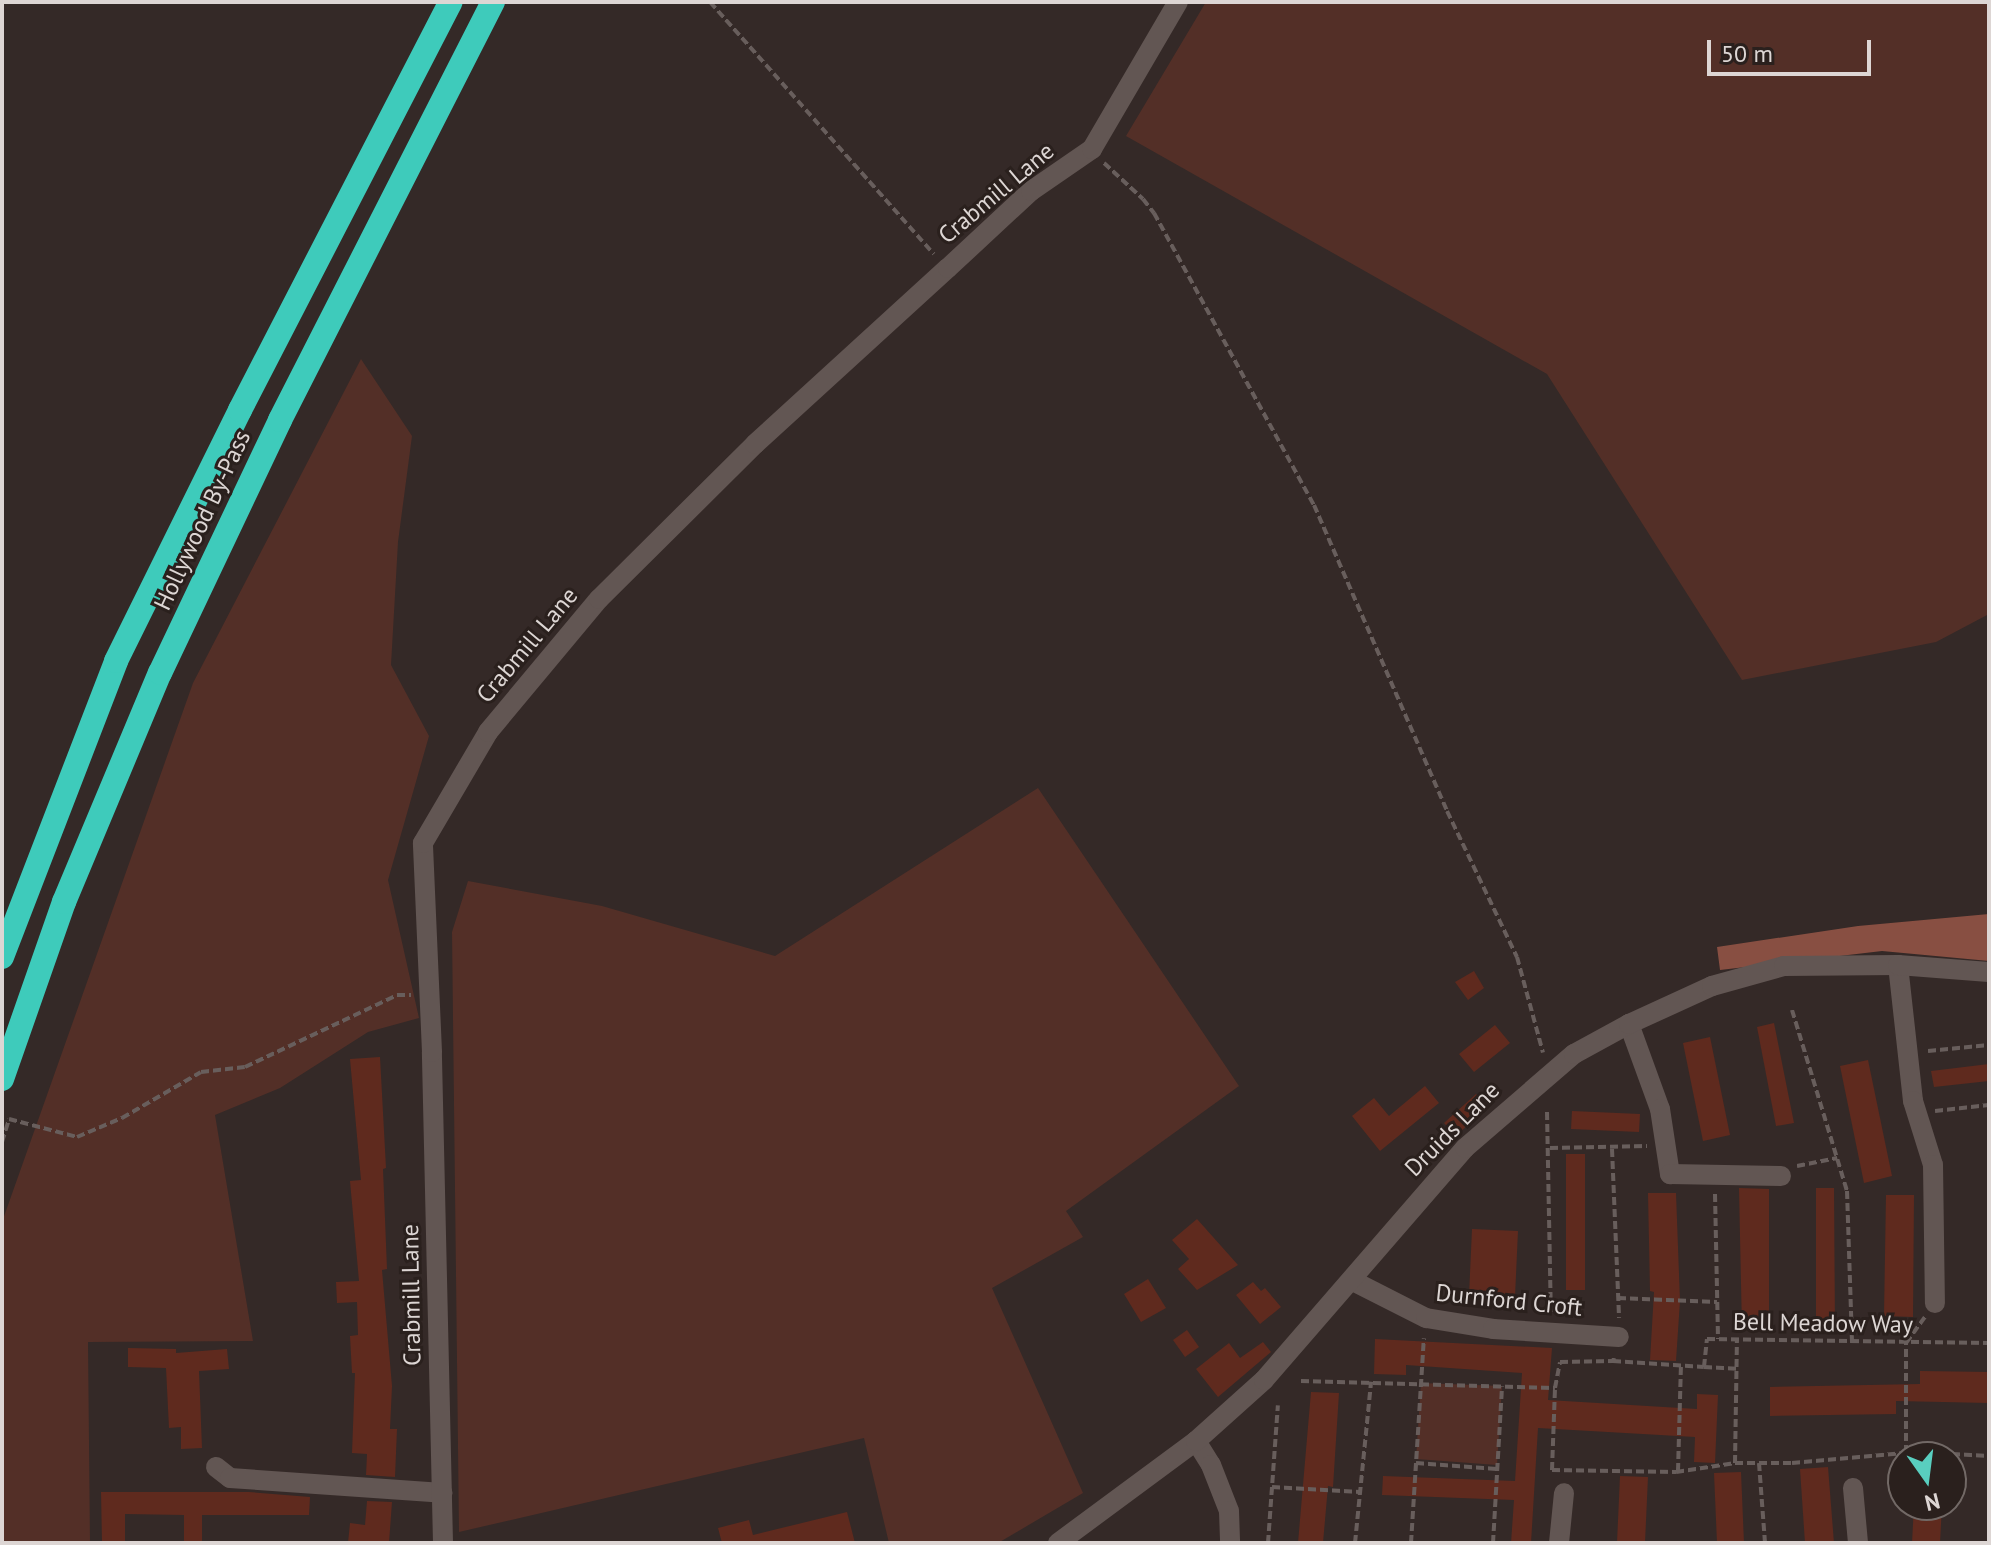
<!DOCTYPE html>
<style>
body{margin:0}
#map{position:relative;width:1991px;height:1545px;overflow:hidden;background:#342927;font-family:"PT Sans",sans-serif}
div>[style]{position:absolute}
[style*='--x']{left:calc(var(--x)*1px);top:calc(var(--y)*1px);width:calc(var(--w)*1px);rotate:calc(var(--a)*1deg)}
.green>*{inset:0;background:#532f27}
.forest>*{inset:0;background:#884f42}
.building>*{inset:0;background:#5f2a1e}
.path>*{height:4px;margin-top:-2px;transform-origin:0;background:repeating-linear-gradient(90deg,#685e5c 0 8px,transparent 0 12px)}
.minor>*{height:20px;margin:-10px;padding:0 10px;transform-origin:10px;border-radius:10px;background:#625653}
.highway>*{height:24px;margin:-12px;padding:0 12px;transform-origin:12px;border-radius:12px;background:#3ecbbb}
span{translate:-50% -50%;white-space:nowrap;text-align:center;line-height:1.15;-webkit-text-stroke:6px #2a201d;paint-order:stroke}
.street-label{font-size:24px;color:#ddd6d4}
.frame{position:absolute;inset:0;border:4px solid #ddd6d4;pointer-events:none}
.north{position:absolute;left:1887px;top:1441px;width:80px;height:80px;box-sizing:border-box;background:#2a201d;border:2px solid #726966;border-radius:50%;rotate:166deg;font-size:22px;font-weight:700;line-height:32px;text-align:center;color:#ddd6d4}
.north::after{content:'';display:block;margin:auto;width:28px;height:36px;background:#59cebf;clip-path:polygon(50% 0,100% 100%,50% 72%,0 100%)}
.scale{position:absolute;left:1707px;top:40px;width:164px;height:36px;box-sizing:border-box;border:4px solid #ddd6d4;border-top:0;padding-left:10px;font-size:24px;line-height:28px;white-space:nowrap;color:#ddd6d4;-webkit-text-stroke:6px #2a201d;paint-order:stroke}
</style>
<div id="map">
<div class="green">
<i style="clip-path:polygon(1206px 2px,1989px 2px,1989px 614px,1936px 642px,1742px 680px,1547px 374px,1126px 136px)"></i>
<i style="clip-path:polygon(361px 359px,412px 436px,398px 542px,391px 665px,429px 736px,388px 880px,419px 1018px,368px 1032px,280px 1088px,215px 1115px,253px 1341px,88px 1342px,90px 1543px,2px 1543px,2px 1222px,193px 683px)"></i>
<i style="clip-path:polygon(1038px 788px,1239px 1086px,1066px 1211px,1083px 1237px,992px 1288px,1083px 1493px,998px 1543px,889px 1543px,864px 1438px,459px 1532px,452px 932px,468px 881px,602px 906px,775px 956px)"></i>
<i style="clip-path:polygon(1421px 1383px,1502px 1386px,1497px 1465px,1416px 1459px)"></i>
</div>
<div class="forest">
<i style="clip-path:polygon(1989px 914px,1989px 961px,1882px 951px,1720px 970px,1717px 947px,1858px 926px)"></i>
</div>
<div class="building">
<i style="clip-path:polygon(1474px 971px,1484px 988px,1468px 1000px,1455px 982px)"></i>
<i style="clip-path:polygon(1774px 1023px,1794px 1123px,1776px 1126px,1757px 1027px)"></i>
<i style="clip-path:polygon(1495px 1025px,1510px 1043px,1474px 1072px,1459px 1054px)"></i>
<i style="clip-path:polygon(1710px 1037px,1730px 1135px,1703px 1141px,1683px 1043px)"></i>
<i style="clip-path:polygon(380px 1057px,386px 1168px,383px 1169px,387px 1269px,382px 1270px,392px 1386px,390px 1429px,397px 1429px,395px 1477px,366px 1475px,367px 1454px,352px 1453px,355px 1373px,352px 1373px,350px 1336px,358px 1335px,357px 1302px,337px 1303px,336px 1282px,359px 1281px,350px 1181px,361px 1180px,350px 1059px)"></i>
<i style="clip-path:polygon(1868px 1060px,1892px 1176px,1864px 1183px,1840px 1066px)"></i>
<i style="clip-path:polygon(1989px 1064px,1989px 1081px,1934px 1087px,1931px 1071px)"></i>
<i style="clip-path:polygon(1425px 1086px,1439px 1103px,1380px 1151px,1352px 1116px,1374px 1098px,1389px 1116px)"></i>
<i style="clip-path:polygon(1476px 1094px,1488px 1106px,1456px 1136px,1444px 1123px)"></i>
<i style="clip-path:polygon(1572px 1111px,1640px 1114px,1639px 1132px,1571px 1129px)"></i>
<i style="clip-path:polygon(1566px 1154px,1585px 1154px,1585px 1290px,1566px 1290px)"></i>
<i style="clip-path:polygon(1739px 1188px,1769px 1189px,1769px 1329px,1742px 1330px)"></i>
<i style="clip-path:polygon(1816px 1188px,1834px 1188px,1835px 1330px,1816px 1330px)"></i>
<i style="clip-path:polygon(1648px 1193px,1676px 1193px,1680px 1301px,1676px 1361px,1650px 1360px,1654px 1292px,1650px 1291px)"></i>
<i style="clip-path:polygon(1886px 1195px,1914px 1195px,1913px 1317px,1884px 1316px)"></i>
<i style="clip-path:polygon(1197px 1219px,1238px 1265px,1197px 1290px,1178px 1269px,1189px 1259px,1172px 1240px)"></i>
<i style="clip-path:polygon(1472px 1229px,1518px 1231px,1515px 1297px,1469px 1296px)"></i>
<i style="clip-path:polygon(1148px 1279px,1166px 1308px,1141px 1322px,1124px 1294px)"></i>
<i style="clip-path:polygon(1253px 1282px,1261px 1291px,1265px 1288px,1281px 1307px,1260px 1324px,1236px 1295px)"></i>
<i style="clip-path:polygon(1187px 1330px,1199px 1347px,1185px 1357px,1173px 1340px)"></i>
<i style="clip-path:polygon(1375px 1339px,1552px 1348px,1548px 1400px,1697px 1409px,1697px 1394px,1718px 1395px,1715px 1463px,1694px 1462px,1695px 1437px,1538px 1428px,1531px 1543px,1511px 1543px,1514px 1500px,1382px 1495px,1383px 1476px,1515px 1481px,1522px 1373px,1406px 1365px,1406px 1375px,1374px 1374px)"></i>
<i style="clip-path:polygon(1263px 1342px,1271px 1352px,1218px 1397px,1196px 1369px,1229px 1343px,1240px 1358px)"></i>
<i style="clip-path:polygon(128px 1348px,176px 1349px,176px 1353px,227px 1349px,229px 1369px,199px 1371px,202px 1448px,181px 1449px,181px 1427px,169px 1428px,166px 1368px,128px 1367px)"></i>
<i style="clip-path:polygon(1920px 1371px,1989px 1372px,1989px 1403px,1896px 1401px,1896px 1414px,1770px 1416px,1770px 1387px,1920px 1384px)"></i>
<i style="clip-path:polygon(1311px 1392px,1339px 1393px,1333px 1487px,1328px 1486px,1323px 1543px,1298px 1543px)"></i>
<i style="clip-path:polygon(1828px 1467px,1834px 1543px,1805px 1543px,1800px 1469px)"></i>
<i style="clip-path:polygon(1741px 1472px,1744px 1543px,1717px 1543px,1714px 1473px)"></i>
<i style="clip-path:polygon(1620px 1476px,1648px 1477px,1645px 1543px,1617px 1543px)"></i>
<i style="clip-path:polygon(101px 1492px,249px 1492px,310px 1497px,309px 1515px,202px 1515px,202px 1543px,184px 1543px,184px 1515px,125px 1514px,125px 1543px,102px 1543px)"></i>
<i style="clip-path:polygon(367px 1501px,392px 1502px,389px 1543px,348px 1543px,350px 1523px,365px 1525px)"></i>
<i style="clip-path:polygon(1914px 1505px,1942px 1505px,1940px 1543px,1912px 1543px)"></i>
<i style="clip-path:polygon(847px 1512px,855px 1543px,722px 1543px,718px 1528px,749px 1520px,753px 1535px)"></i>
</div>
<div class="path">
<i style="--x:710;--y:2;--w:337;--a:48.4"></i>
<i style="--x:1104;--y:163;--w:53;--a:42.7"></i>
<i style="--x:1143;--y:199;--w:18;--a:52"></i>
<i style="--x:1154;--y:213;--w:333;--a:61.3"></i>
<i style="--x:1314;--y:505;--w:334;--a:66.5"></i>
<i style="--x:1447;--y:811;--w:162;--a:64.4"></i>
<i style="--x:1517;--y:957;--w:99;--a:74.8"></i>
<i style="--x:1792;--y:1010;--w:189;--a:73.1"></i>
<i style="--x:1847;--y:1191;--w:152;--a:88.1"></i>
<i style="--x:1928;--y:1051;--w:61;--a:-5.6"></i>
<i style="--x:1935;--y:1111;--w:54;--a:-6.3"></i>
<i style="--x:1547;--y:1112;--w:201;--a:88.9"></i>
<i style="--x:2;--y:1142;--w:24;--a:-73"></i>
<i style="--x:9;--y:1119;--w:70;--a:14.8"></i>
<i style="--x:77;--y:1137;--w:49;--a:-22.9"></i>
<i style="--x:122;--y:1118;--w:91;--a:-30.2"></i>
<i style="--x:201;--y:1072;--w:44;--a:-6.5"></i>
<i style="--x:245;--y:1067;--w:168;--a:-25.3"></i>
<i style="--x:397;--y:995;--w:14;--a:0"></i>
<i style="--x:1550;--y:1148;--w:97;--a:-1.2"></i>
<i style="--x:1612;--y:1149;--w:169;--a:87.6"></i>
<i style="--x:1797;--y:1166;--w:41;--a:-11.3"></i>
<i style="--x:1715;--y:1194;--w:145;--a:88.8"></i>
<i style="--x:1618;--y:1298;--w:99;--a:2.3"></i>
<i style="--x:1614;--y:1358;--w:3;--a:108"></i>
<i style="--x:1613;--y:1361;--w:91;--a:3.8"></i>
<i style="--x:1704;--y:1367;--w:28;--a:-84"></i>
<i style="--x:1707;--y:1339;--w:282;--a:0.8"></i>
<i style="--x:1704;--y:1367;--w:33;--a:3"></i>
<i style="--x:1301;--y:1381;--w:254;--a:1.6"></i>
<i style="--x:1906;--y:1453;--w:110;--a:-90"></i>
<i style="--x:1906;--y:1343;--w:32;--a:-54"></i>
<i style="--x:1416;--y:1463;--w:81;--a:4.2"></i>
<i style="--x:1735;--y:1463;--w:124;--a:-89.1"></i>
<i style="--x:1759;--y:1463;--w:80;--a:85.7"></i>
<i style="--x:1552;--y:1470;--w:124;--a:0.9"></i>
<i style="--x:1676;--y:1472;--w:60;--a:-8.7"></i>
<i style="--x:1735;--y:1463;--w:57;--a:0"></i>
<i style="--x:1792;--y:1463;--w:124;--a:-5.1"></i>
<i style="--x:1916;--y:1452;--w:73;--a:3.1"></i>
<i style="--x:1552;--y:1470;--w:82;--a:-87.9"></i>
<i style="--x:1555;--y:1388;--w:26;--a:-79"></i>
<i style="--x:1560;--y:1362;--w:53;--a:-1.1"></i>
<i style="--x:1678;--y:1471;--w:105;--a:-88.4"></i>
<i style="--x:1272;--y:1487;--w:88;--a:3.3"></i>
<i style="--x:1268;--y:1543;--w:138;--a:-85.9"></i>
<i style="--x:1355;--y:1543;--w:162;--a:-84.3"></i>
<i style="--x:1411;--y:1543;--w:205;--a:-86.4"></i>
<i style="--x:1493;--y:1543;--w:157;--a:-86.7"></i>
</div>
<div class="minor">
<i style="--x:1898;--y:965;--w:137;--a:83.7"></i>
<i style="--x:1913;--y:1101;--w:67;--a:72.6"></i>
<i style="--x:1933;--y:1165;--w:138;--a:89.2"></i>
<i style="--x:1629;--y:1024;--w:90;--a:70"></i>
<i style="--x:1660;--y:1109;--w:66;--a:81.3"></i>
<i style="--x:1670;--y:1174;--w:111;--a:1"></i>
<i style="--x:1353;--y:1281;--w:82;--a:26.9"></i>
<i style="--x:1426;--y:1318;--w:68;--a:9.3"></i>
<i style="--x:1493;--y:1329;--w:126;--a:3.6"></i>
<i style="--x:1196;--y:1441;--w:28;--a:58"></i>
<i style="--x:1211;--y:1465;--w:49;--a:68.6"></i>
<i style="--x:1229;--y:1511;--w:32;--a:88"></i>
<i style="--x:216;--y:1467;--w:18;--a:38"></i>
<i style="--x:230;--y:1478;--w:213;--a:4"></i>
<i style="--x:1853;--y:1488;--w:55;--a:84.8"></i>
<i style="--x:443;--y:1543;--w:491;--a:-91.3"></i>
<i style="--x:432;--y:1052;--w:209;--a:-92.5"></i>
<i style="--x:423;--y:843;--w:129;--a:-59.6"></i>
<i style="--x:488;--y:732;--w:173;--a:-50.2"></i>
<i style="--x:599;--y:599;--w:220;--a:-44.8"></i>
<i style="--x:755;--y:444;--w:261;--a:-42.4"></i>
<i style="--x:948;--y:268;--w:113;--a:-42.9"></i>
<i style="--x:1031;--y:191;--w:74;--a:-34.5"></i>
<i style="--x:1092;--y:149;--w:170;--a:-59.7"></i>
<i style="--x:1058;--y:1543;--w:172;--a:-36.5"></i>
<i style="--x:1196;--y:1441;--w:91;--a:-41.9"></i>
<i style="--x:1264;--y:1380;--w:307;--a:-49.1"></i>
<i style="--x:1465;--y:1148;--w:144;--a:-40.8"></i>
<i style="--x:1574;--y:1054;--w:63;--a:-28.6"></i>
<i style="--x:1629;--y:1024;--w:91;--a:-24.6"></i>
<i style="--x:1712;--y:986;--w:75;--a:-15.5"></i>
<i style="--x:1784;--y:966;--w:114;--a:-0.5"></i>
<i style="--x:1898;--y:965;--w:91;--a:4.4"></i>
<i style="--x:1559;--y:1543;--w:50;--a:-84.3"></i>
</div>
<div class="highway">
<i style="--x:2;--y:957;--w:317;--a:-68.9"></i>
<i style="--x:116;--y:661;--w:280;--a:-63.7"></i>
<i style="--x:240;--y:410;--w:459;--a:-62.7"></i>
<i style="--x:2;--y:1079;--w:188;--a:-70.7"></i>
<i style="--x:64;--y:902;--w:248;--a:-67.3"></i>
<i style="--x:160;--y:673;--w:280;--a:-64.6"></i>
<i style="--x:280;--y:420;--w:469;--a:-63"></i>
</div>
<div class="street-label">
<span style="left:996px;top:193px;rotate:-40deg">Crabmill Lane</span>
<span style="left:202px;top:520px;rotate:-65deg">Hollywood By-Pass</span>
<span style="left:527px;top:645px;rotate:-50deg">Crabmill Lane</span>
<span style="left:1452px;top:1129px;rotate:-45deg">Druids Lane</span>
<span style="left:411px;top:1295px;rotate:-91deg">Crabmill Lane</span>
<span style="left:1509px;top:1300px;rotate:6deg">Durnford Croft</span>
<span style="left:1823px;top:1323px;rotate:1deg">Bell Meadow Way</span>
</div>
<div class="frame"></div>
<div class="north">N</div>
<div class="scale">50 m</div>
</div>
